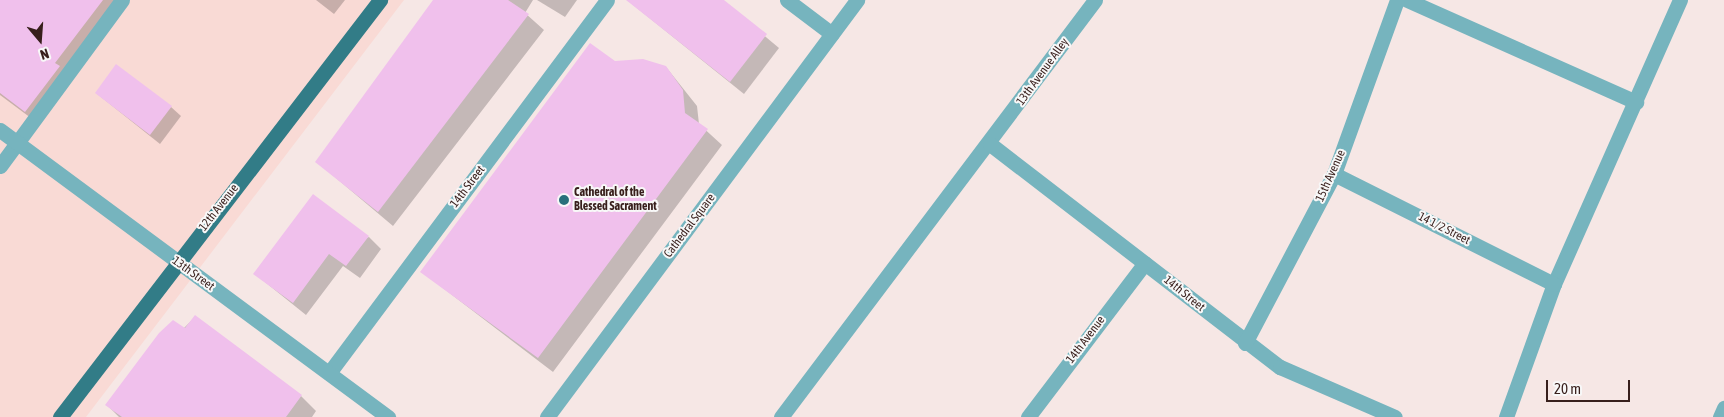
<!DOCTYPE html>
<style>
body{margin:0}
#map{position:relative;width:1724px;height:417px;overflow:hidden;background:#f6e7e5;font-family:"Asap Condensed",sans-serif}
div>[style]{position:absolute}
[style*='--x']{left:calc(var(--x)*1px);top:calc(var(--y)*1px);width:calc(var(--w)*1px);rotate:calc(var(--a)*1deg)}
.built>*{inset:0;background:#f9dad5}
.shadow>*{inset:0;background:#0003}
.building>*{inset:0;background:#f0c0ec}
.service>*{height:15px;margin:-7.5px;padding:0 7.5px;transform-origin:7.5px;border-radius:7.5px;background:#76b4be}
.minor>*{height:15px;margin:-7.5px;padding:0 7.5px;transform-origin:7.5px;border-radius:7.5px;background:#76b4be}
.tertiary>*{height:15px;margin:-7.5px;padding:0 7.5px;transform-origin:7.5px;border-radius:7.5px;background:#76b4be}
.primary>*{height:15px;margin:-7.5px;padding:0 7.5px;transform-origin:7.5px;border-radius:7.5px;background:#327c87}
.dots>*{width:14px;height:14px;translate:-50% -50%;box-sizing:border-box;border:2px solid #f8f8f8;border-radius:50%}
span{translate:-50% -50%;white-space:nowrap;text-align:center;line-height:1.15;-webkit-text-stroke:4px #f8f8f8;paint-order:stroke}
.street-label{font-size:12px;color:#381f1c}
.poi-label{font-size:12px;color:#381f1c;font-weight:700}
.left{translate:0 -50%;text-align:left}
.north{position:absolute;left:15px;top:15px;width:50px;height:50px;-webkit-text-stroke:4px #f8f8f8;paint-order:stroke;rotate:162deg;font-size:14px;font-weight:700;line-height:20px;text-align:center;color:#381f1c}
.north::after{content:'';display:block;margin:auto;width:18px;height:22px;background:#381f1c;clip-path:polygon(50% 0,100% 100%,50% 72%,0 100%)}
.scale{position:absolute;left:1546px;top:380px;width:84px;height:22px;box-sizing:border-box;border:2px solid #381f1c;border-top:0;padding-left:6px;font-size:15px;line-height:18px;white-space:nowrap;color:#381f1c;-webkit-text-stroke:4px #f8f8f8;paint-order:stroke}
</style>
<div id="map">
<div class="built">
<i style="clip-path:polygon(0 0,404px 0,86px 417px,0 417px)"></i>
</div>
<div class="shadow">
<i style="clip-path:polygon(0 0,129px 0,39px 124px,0 95px)"></i>
<i style="clip-path:polygon(316px 0,345px 0,334px 14px)"></i>
<i style="clip-path:polygon(435px 0,533px 0,525px 13px,544px 30px,393px 226px,317px 162px)"></i>
<i style="clip-path:polygon(537px 0,577px 0,565px 17px)"></i>
<i style="clip-path:polygon(627px 0,722px 0,779px 48px,744px 94px)"></i>
<i style="clip-path:polygon(614px 62px,666px 67px,697px 106px,699px 124px,722px 145px,553px 372px,422px 272px)"></i>
<i style="clip-path:polygon(96px 93px,171px 107px,181px 116px,160px 144px)"></i>
<i style="clip-path:polygon(369px 237px,381px 249px,360px 278px,343px 266px,306px 315px,255px 274px)"></i>
<i style="clip-path:polygon(195px 317px,301px 396px,316px 411px,312px 417px,119px 417px,107px 405px)"></i>
</div>
<div class="building">
<i style="clip-path:polygon(0 0,103px 0,55px 63px,60px 66px,25px 112px,0 93px)"></i>
<i style="clip-path:polygon(433px 0,508px 0,529px 14px,378px 212px,315px 162px)"></i>
<i style="clip-path:polygon(626px 0,724px 0,767px 34px,730px 82px)"></i>
<i style="clip-path:polygon(590px 43px,615px 61px,643px 59px,666px 66px,683px 90px,685px 113px,708px 129px,538px 358px,420px 272px)"></i>
<i style="clip-path:polygon(116px 64px,172px 106px,150px 135px,95px 93px)"></i>
<i style="clip-path:polygon(313px 194px,369px 236px,346px 266px,329px 254px,293px 303px,253px 274px)"></i>
<i style="clip-path:polygon(195px 315px,302px 395px,286px 417px,122px 417px,105px 405px,159px 333px,173px 320px,185px 328px)"></i>
</div>
<div class="service">
<i style="--x:1407;--y:0;--w:251;--a:24"></i>
<i style="--x:0;--y:166;--w:206;--a:-53.7"></i>
<i style="--x:781;--y:417;--w:522;--a:-53.02"></i>
<i style="--x:1506;--y:417;--w:141;--a:-70.2"></i>
<i style="--x:1554;--y:284;--w:311;--a:-66.1"></i>
</div>
<div class="minor">
<i style="--x:787;--y:0;--w:56;--a:37.1"></i>
<i style="--x:990;--y:144;--w:366;--a:37.6"></i>
<i style="--x:1280;--y:367;--w:125;--a:23.5"></i>
<i style="--x:1334;--y:174;--w:246;--a:26.6"></i>
<i style="--x:1245;--y:343;--w:191;--a:-62.2"></i>
<i style="--x:1334;--y:174;--w:185;--a:-70.1"></i>
<i style="--x:329;--y:373;--w:465;--a:-53.3"></i>
<i style="--x:547;--y:417;--w:520;--a:-53.37"></i>
<i style="--x:1028;--y:417;--w:193;--a:-52.8"></i>
<i style="--x:1720;--y:417;--w:10;--a:-66"></i>
</div>
<div class="tertiary">
<i style="--x:0;--y:130;--w:483;--a:36.5"></i>
</div>
<div class="primary">
<i style="--x:60;--y:417;--w:526;--a:-52.5"></i>
</div>
<div class="dots">
<i style="left:564px;top:200px;background:#28707b"></i>
</div>
<div class="street-label">
<span style="left:1043px;top:72px;rotate:-54deg">13th Avenue Alley</span>
<span style="left:1331px;top:176px;rotate:-66deg">15th Avenue</span>
<span style="left:468px;top:187px;rotate:-53deg">14th Street</span>
<span style="left:219px;top:208px;rotate:-52deg">12th Avenue</span>
<span style="left:690px;top:226px;rotate:-53deg">Cathedral Square</span>
<span style="left:1444px;top:229px;rotate:27deg">14 1/2 Street</span>
<span style="left:193px;top:274px;rotate:36deg">13th Street</span>
<span style="left:1184px;top:294px;rotate:39deg">14th Street</span>
<span style="left:1086px;top:340px;rotate:-53deg">14th Avenue</span>
</div>
<div class="poi-label">
<span class="left" style="left:574px;top:200px">Cathedral of the<br>Blessed Sacrament</span>
</div>
<div class="north">N</div>
<div class="scale">20 m</div>
</div>
